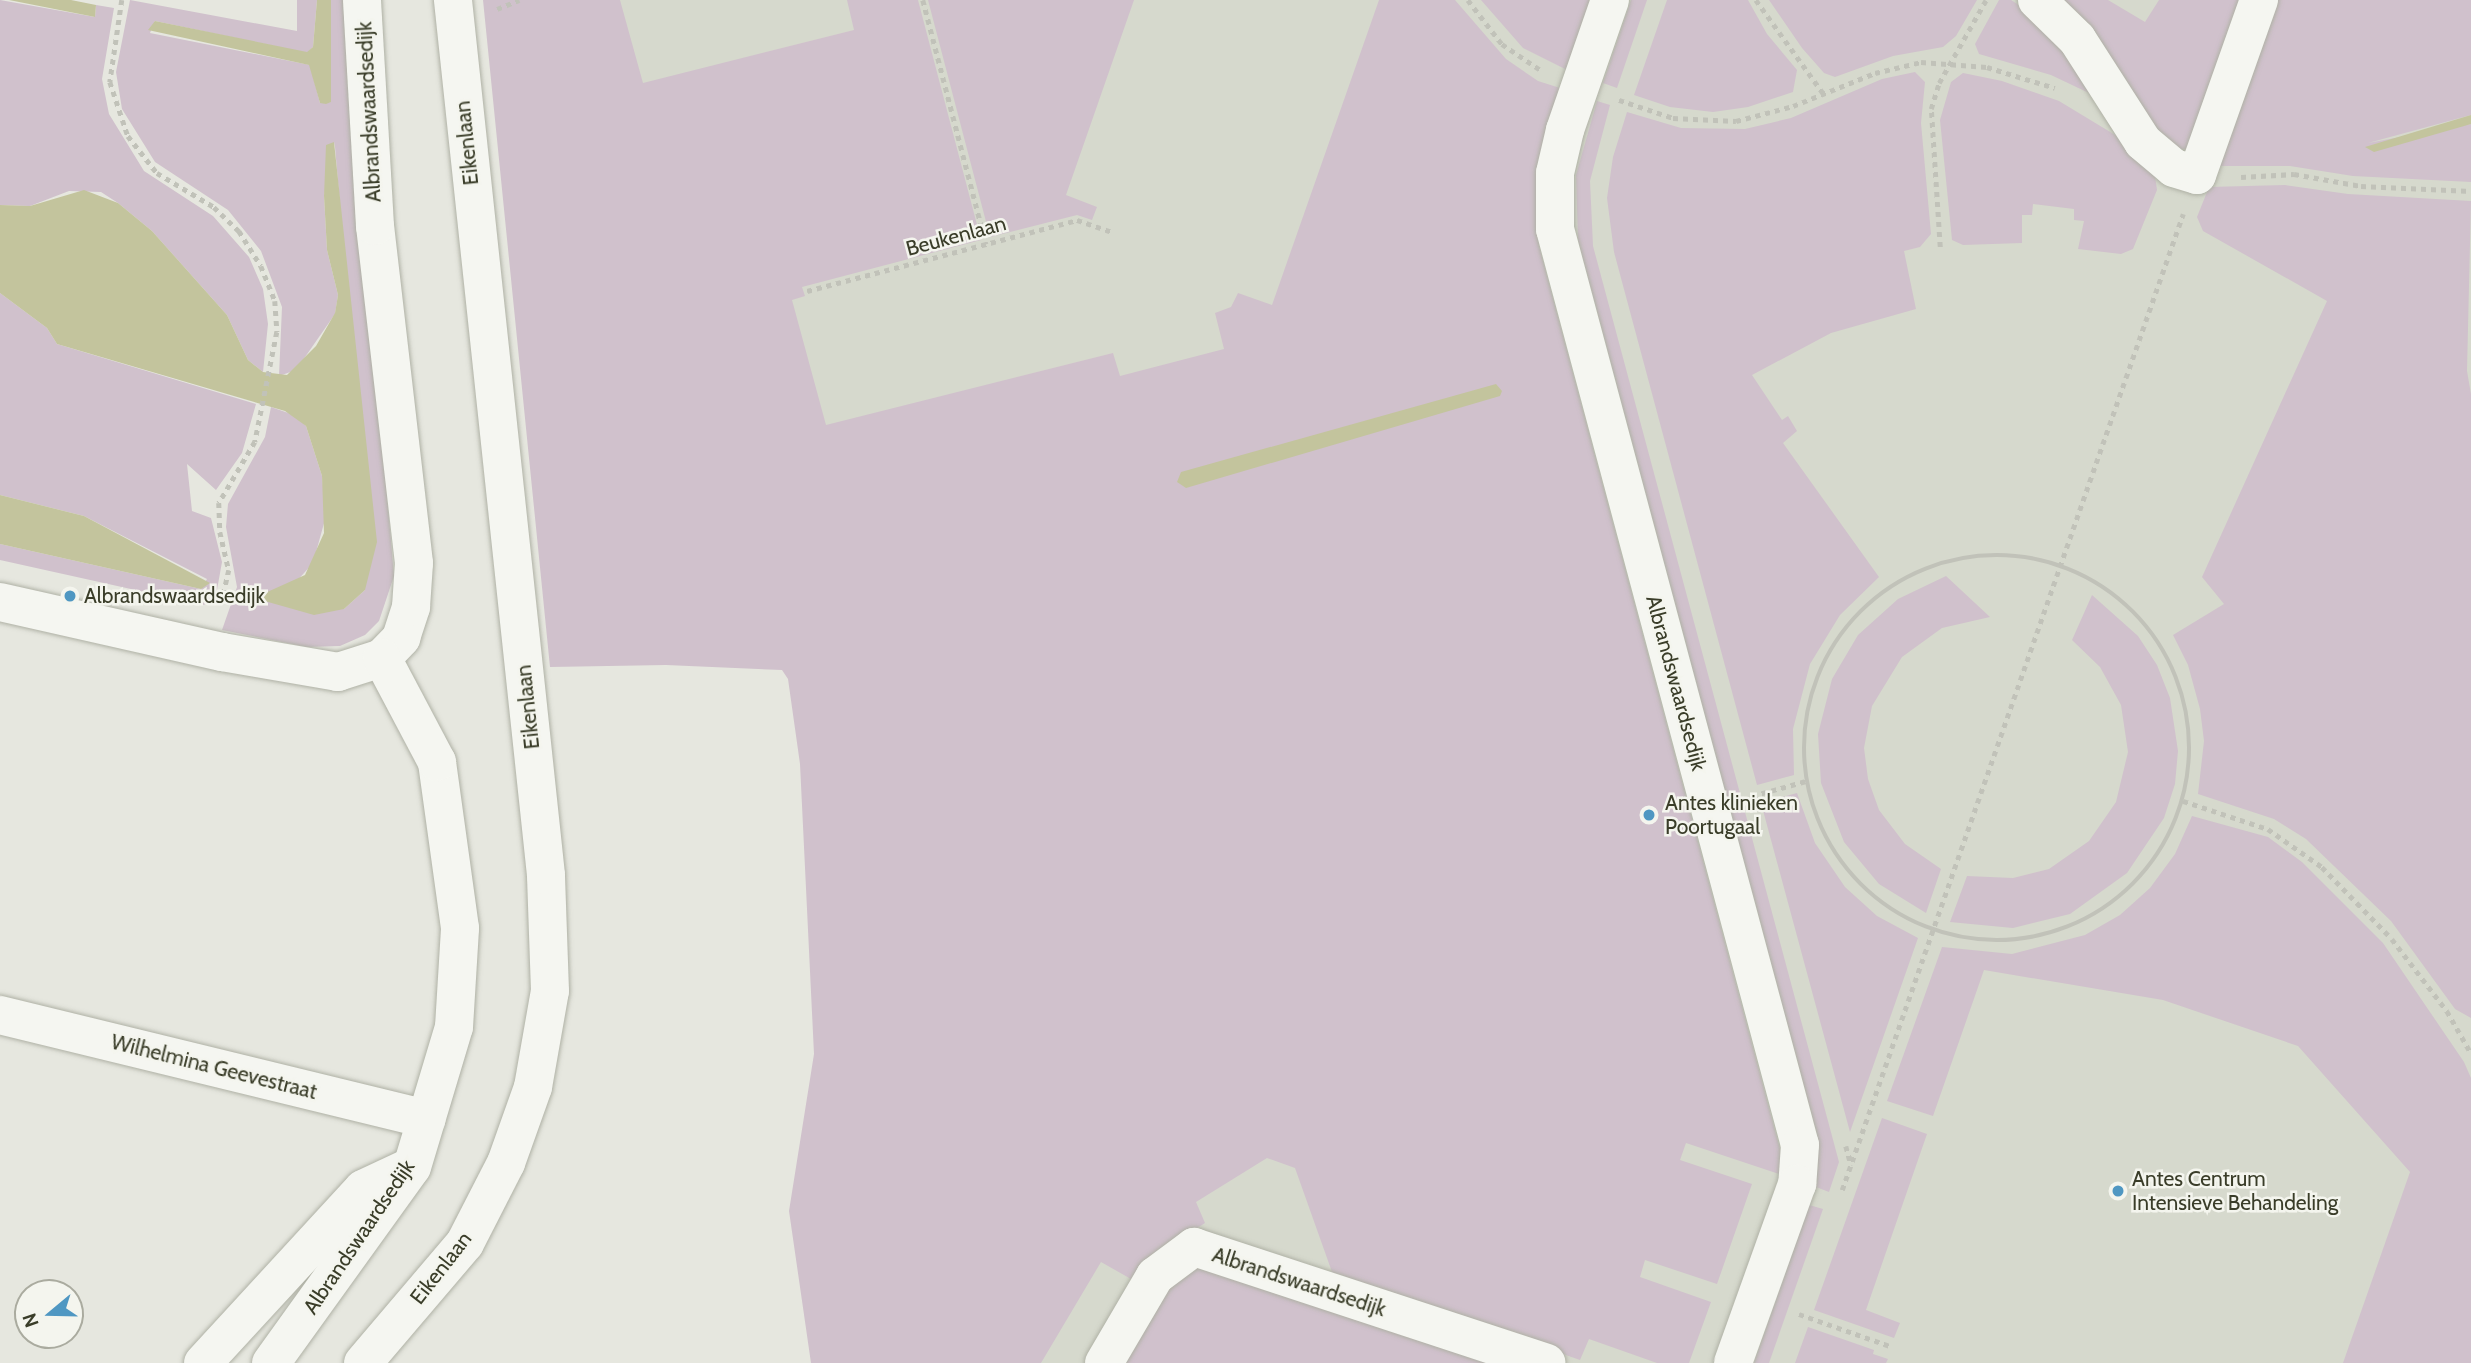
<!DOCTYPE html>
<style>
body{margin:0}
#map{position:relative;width:2471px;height:1363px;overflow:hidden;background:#e6e7df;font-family:Cabin,sans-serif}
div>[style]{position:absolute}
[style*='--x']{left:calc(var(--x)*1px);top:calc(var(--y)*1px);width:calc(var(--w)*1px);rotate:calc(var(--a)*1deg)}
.built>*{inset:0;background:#d6d9cd}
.green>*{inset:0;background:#d0c1cc}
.water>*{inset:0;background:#c3c49d}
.path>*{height:4.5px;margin-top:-2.25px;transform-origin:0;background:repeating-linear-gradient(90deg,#c1c2b9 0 5px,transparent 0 10px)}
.path>.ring{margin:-2.25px;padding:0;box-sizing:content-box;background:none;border:4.5px solid #c1c2b9;border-radius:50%}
.roads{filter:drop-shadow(0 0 2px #afb1a5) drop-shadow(0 0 2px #afb1a5)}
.minor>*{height:38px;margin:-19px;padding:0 19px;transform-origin:19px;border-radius:19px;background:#f5f6f1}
.dots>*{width:19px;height:19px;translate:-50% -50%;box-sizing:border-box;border:4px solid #f4f5ee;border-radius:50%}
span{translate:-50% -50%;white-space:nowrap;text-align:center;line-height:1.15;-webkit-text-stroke:5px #f4f5ee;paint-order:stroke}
.street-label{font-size:21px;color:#3a3d29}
.poi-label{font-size:21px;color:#3a3d29}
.left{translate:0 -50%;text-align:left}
.north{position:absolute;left:14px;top:1279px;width:70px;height:70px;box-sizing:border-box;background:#f4f5ee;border:2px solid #aaab9f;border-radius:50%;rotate:251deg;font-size:19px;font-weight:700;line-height:28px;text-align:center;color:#3a3d29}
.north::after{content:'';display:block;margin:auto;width:24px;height:32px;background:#4f97c2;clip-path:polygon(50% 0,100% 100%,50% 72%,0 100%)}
</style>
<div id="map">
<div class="built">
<i style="clip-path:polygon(517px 0,2471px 0,2471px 1363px,823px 1363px,812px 657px)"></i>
</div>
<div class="green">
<i style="clip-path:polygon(0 0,95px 17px,96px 5px,114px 8px,102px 79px,109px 114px,144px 171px,213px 216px,249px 257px,263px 289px,268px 324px,263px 372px,248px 360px,227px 315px,152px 231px,118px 203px,101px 192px,69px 191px,30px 206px,0 205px)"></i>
<i style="clip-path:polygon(130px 0,297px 31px,297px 0,317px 0,313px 47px,307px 53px,155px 21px,150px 33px,310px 65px,320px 103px,331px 102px,331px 0,344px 0,394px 576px,379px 621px,365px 635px,340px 646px,307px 647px,222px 630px,237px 587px,226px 527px,228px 504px,265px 437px,271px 407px,294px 415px,306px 426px,322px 476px,326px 516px,313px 563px,295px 583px,276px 591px,344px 609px,365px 590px,352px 342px,335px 147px,334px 142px,324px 196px,327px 250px,338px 295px,335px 314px,296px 370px,279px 376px,282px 307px,261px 251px,228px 210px,155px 162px,122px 109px,116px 72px)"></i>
<i style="clip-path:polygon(483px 0,620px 0,643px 83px,854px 30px,847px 0,918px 0,981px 240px,802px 287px,805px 296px,792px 300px,826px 425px,1113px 353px,1120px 376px,1224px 349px,1215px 313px,1231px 307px,1238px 293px,1272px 305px,1379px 0,1455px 0,1506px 59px,1538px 81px,1560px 88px,1536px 209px,1539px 246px,1781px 1153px,1779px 1174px,1686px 1143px,1680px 1160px,1752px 1184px,1717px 1284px,1645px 1260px,1640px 1277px,1711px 1302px,1689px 1363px,1657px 1363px,1589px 1339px,1580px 1360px,1332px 1272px,1295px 1168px,1267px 1158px,1196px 1202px,1205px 1223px,1142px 1263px,1131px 1279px,1101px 1262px,1041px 1363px,811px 1363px,789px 1211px,814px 1054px,800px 764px,788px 679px,782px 670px,666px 665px,550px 667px)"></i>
<i style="clip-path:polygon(928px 0,1134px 0,1066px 195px,1097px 207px,1092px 220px,1077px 215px,990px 237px)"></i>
<i style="clip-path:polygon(1481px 0,1591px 0,1567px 70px,1523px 48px)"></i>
<i style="clip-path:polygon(1631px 0,1647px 0,1617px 88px,1603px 83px)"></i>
<i style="clip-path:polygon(1667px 0,1748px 0,1767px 34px,1797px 70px,1793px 92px,1748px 107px,1713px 112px,1670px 107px,1634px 95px)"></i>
<i style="clip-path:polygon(1769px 0,1977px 0,1956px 36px,1943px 47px,1893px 56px,1835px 77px,1824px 73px,1802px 48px)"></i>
<i style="clip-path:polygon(1999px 0,2011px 0,2042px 20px,2091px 94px,2051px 75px,1979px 54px,1975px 44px)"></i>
<i style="clip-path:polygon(2053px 0,2108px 0,2145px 22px,2159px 0,2247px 0,2188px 149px,2173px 149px)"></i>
<i style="clip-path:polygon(2271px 0,2471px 0,2471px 115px,2368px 143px,2471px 124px,2471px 182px,2353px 176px,2290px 166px,2219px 166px)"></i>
<i style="clip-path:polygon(1915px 72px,1925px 82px,1921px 123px,1931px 234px,1920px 247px,1904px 251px,1916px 309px,1831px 333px,1752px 375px,1782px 420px,1788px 416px,1797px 431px,1783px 443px,1879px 577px,1840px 615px,1810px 664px,1793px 729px,1794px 775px,1757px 785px,1614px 252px,1607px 198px,1613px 157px,1627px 112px,1681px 128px,1745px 129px,1791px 118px,1882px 79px)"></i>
<i style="clip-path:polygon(1963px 73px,2002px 81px,2059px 101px,2130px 144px,2155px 176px,2157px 190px,2133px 249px,2121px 254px,2078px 249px,2084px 221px,2074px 220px,2074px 209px,2033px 204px,2032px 215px,2022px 215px,2022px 243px,1963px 245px,1952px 240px,1940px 120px,1951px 82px)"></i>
<i style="clip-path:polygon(1597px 101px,1610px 105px,1590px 181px,1593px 246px,1839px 1162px,1829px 1192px,1816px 1187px,1819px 1142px,1578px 240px,1576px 175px)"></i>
<i style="clip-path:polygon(2285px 185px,2348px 194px,2471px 201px,2467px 371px,2471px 394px,2471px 1018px,2455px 1009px,2391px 921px,2306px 839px,2274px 819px,2198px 794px,2204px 741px,2200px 709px,2188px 665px,2173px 635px,2224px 604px,2202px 577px,2327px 301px,2203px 231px,2197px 217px,2209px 187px)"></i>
<i style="clip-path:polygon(0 293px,47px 328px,57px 344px,256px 404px,242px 453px,216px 490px,187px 464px,192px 511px,211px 518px,222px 562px,215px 601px,203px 605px,0 560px,0 544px,201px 589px,207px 579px,84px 516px,0 495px)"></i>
<i style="clip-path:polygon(1946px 576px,1990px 617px,1942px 628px,1902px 657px,1872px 706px,1864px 748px,1868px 779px,1879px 810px,1905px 844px,1941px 869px,1926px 913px,1879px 884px,1844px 842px,1821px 783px,1818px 734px,1832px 679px,1858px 635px,1898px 599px)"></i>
<i style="clip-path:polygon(2092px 595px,2138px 636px,2157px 665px,2170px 698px,2178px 751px,2175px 784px,2164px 818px,2127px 873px,2070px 914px,2013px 928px,1950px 922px,1967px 876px,2013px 878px,2049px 869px,2089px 841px,2116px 802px,2128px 752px,2121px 705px,2100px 667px,2072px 640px)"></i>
<i style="clip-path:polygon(1797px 793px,1815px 843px,1845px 887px,1877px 916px,1918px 938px,1850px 1132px,1761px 803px)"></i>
<i style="clip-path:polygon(2192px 816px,2268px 837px,2302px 862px,2383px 943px,2464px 1062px,2471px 1078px,2471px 1363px,2343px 1363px,2410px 1172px,2298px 1046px,2163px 1000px,1984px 970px,1933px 1116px,1887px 1101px,1942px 947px,2012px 954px,2085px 935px,2120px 915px,2150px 888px,2175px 854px)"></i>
<i style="clip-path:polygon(1882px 1118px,1927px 1134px,1866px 1310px,1900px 1323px,1894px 1338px,1814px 1310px)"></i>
<i style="clip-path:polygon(1809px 1205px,1823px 1209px,1769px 1363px,1754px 1363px)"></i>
<i style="clip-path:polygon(1197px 1265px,1488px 1363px,1126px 1363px,1175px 1279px)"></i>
<i style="clip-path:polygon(1808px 1327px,1874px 1350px,1873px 1354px,1888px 1359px,1886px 1363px,1795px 1363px)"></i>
</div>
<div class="water">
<i style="clip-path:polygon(9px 0,71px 0,96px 5px,95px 17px)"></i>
<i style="clip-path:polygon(317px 0,331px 0,331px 102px,326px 104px,320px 103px,309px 65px,148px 30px,155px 21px,307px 52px,313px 47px)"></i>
<i style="clip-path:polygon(2471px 115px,2471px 124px,2374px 152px,2365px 147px)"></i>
<i style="clip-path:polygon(334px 142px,377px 542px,365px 590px,344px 609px,314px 615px,261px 600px,265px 593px,305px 575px,324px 533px,322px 476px,306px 426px,285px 411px,57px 344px,47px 328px,0 293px,0 205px,30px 206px,84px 190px,118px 203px,152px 231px,227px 315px,248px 360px,263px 372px,287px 375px,316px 346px,335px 313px,338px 295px,327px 250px,324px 196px,326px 145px)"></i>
<i style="clip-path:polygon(1496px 384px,1502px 391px,1500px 396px,1186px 488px,1177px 482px,1181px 472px)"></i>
<i style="clip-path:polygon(0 495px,84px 516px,210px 583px,201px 589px,0 544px)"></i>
</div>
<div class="path">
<i style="--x:122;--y:0;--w:83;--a:98.3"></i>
<i style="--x:110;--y:82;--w:57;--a:71.6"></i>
<i style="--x:128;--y:136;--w:47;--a:51.9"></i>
<i style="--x:157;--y:173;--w:66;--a:30.8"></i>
<i style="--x:214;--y:207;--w:35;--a:44"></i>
<i style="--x:239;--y:231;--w:41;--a:57.8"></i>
<i style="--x:261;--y:266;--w:38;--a:68"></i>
<i style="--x:275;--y:301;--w:31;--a:86"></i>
<i style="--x:277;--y:332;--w:112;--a:101.3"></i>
<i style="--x:255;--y:442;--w:71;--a:120.5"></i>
<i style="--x:219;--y:503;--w:29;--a:88"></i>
<i style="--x:220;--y:532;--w:39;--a:77"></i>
<i style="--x:229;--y:570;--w:39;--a:103"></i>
<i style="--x:923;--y:0;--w:252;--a:75.5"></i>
<i style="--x:1468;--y:0;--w:56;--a:52.3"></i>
<i style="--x:1502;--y:44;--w:48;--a:34"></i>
<i style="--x:1756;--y:0;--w:115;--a:54.2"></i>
<i style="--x:497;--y:9;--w:24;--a:-22"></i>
<i style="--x:1619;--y:100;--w:57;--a:18.4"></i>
<i style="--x:1673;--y:118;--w:63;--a:2.7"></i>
<i style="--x:1736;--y:121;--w:59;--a:-14.7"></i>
<i style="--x:1793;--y:106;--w:88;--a:-21.9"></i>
<i style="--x:1875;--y:73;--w:47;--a:-13.4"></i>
<i style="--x:1921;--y:62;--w:66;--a:4.3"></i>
<i style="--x:1987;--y:67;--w:71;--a:17.2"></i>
<i style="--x:2241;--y:177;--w:53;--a:-3.2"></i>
<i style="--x:2294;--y:174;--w:68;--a:10.2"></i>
<i style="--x:2361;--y:186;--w:110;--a:2.6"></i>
<i style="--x:1940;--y:247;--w:138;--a:-93.7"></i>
<i style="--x:1931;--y:109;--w:27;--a:-73"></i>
<i style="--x:1939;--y:83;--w:95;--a:-60.5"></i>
<i style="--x:807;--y:291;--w:279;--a:-14.7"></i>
<i style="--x:1077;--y:220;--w:36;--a:19"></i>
<i class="ring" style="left:1804px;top:555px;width:381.5px;height:381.5px"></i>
<i style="--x:1752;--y:796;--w:56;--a:-15.5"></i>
<i style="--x:2183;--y:801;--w:89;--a:18.2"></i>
<i style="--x:2268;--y:829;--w:66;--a:35.1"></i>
<i style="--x:2322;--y:867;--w:100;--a:45.8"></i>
<i style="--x:2392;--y:939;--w:91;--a:52.6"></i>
<i style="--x:2447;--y:1011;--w:48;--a:60.3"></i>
<i style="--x:1846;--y:1146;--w:20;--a:75"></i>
<i style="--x:1842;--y:1190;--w:1034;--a:-70.74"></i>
<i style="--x:1799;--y:1314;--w:96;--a:19.4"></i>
</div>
<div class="roads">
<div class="minor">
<i style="--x:1610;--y:0;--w:138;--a:109.1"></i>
<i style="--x:1565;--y:130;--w:44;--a:103.1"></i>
<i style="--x:1555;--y:173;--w:56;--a:90"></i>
<i style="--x:1555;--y:229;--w:948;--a:75.03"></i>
<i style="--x:1800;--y:1145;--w:39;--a:94"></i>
<i style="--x:1797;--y:1184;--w:190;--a:109.7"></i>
<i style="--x:2037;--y:0;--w:56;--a:44.3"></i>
<i style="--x:2077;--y:39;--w:122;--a:57.3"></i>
<i style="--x:2143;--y:142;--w:40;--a:40"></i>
<i style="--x:2174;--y:168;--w:24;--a:17"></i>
<i style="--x:2197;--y:175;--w:186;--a:-70.5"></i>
<i style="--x:0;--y:602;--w:228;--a:12.7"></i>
<i style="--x:222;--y:652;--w:118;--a:9.8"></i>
<i style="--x:338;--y:672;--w:46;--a:-17.7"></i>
<i style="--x:382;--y:658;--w:28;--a:-46"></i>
<i style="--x:401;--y:638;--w:33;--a:-72"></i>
<i style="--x:411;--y:607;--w:44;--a:-86.1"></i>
<i style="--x:414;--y:563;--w:339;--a:-96.6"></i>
<i style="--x:375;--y:226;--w:226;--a:-93.3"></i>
<i style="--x:0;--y:1015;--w:439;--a:13.7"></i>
<i style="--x:203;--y:1363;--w:236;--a:-47.4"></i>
<i style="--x:363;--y:1189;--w:52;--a:-25.1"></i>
<i style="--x:271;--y:1363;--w:241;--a:-54.3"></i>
<i style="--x:412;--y:1167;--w:146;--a:-73.3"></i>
<i style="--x:454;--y:1027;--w:99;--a:-86.5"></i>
<i style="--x:460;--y:928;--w:168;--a:-97.9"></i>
<i style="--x:437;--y:762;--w:118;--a:-117.9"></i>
<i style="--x:363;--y:1363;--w:157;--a:-49.6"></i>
<i style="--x:465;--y:1243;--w:90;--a:-62.9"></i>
<i style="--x:506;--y:1163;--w:81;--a:-70.4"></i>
<i style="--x:533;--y:1087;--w:97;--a:-80"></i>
<i style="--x:550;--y:991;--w:116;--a:-92"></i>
<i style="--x:546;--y:875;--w:880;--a:-96.07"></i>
<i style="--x:1104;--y:1363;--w:101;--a:-59.6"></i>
<i style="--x:1155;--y:1276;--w:49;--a:-36.6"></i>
<i style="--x:1194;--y:1247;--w:371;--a:18.2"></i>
</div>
</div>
<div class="dots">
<i style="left:70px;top:596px;background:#4f97c2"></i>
<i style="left:1649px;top:815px;background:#4f97c2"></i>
<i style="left:2118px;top:1191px;background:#4f97c2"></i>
</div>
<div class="street-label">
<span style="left:369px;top:112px;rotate:-93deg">Albrandswaardsedijk</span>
<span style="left:467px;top:143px;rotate:-96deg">Eikenlaan</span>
<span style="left:956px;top:236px;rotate:-15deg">Beukenlaan</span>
<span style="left:1676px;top:683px;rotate:75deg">Albrandswaardsedijk</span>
<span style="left:528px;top:707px;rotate:-96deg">Eikenlaan</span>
<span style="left:214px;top:1067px;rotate:14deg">Wilhelmina Geevestraat</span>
<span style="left:359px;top:1237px;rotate:-56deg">Albrandswaardsedijk</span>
<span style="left:441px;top:1268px;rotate:-52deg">Eikenlaan</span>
<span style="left:1299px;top:1282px;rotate:18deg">Albrandswaardsedijk</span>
</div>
<div class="poi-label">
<span class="left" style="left:84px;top:596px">Albrandswaardsedijk</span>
<span class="left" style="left:1665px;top:815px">Antes klinieken<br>Poortugaal</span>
<span class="left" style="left:2132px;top:1191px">Antes Centrum<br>Intensieve Behandeling</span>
</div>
<div class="north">N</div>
</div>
